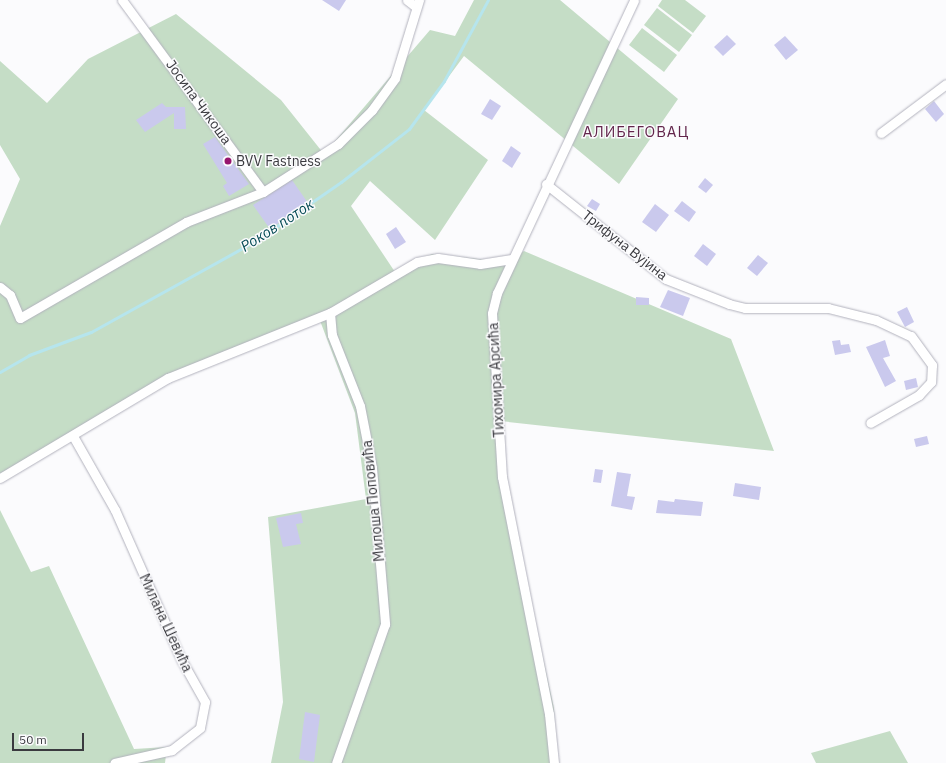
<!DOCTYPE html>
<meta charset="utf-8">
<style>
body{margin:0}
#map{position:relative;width:946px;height:763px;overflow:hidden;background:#fbfbfd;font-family:"IBM Plex Sans",sans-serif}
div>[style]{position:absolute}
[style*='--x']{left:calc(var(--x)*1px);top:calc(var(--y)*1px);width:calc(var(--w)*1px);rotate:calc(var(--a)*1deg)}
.green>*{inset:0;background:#c5ddc6}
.stream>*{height:3px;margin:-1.5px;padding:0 1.5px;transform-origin:1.5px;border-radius:1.5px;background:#b6e5ed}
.building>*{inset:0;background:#cac9ed}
.roads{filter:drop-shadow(0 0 1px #b2b2bd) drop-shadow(0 0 1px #b2b2bd)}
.street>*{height:9px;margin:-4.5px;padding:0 4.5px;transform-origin:4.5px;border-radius:4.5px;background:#fff}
.dots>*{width:11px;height:11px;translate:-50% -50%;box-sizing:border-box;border:2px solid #fbfbfd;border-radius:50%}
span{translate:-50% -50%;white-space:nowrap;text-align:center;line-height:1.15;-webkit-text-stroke:3px #fbfbfd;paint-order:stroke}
.street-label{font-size:14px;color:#3a3a3f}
.poi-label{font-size:14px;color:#3a3a3f}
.left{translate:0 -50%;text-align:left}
.neighbourhood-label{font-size:15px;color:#62254b;letter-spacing:1px}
.water-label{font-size:15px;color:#054b55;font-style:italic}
.scale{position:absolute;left:12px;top:733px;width:72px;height:18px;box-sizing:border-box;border:2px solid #3a3a3f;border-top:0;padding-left:5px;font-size:12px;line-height:14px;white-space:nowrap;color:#3a3a3f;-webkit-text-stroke:3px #fbfbfd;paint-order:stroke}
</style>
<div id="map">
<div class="green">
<i style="clip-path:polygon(474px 0,560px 0,678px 99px,619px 184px,464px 56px,424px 110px,488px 160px,435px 240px,370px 181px,351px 206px,395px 272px,432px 254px,507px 262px,524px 251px,731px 339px,774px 451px,500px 421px,513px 523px,554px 708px,556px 763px,271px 763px,283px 702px,268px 517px,366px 499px,355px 413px,319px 318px,169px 374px,0 475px,0 226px,20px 179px,0 145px,0 61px,47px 103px,88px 59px,176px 14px,281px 100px,324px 154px,430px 30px,455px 36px)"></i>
<i style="clip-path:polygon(662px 0,685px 0,706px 16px,693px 33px,658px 6px)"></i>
<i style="clip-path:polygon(657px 8px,692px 35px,679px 52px,644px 25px)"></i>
<i style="clip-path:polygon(642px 28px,677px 55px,664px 72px,629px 45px)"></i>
<i style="clip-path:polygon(0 510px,31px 572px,49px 566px,134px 749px,167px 747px,165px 763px,0 763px)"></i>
<i style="clip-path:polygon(890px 731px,908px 763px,816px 763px,811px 753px)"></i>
</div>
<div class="stream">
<i style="--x:0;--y:372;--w:34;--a:-30"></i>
<i style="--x:29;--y:355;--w:66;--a:-20.4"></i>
<i style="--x:91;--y:332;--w:190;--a:-29"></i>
<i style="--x:257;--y:240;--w:102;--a:-34.6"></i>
<i style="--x:341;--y:182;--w:86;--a:-37.9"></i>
<i style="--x:409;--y:129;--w:59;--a:-53.9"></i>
<i style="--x:444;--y:81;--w:92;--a:-61.5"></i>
</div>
<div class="building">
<i style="clip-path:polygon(322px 0,346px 0,339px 11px)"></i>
<i style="clip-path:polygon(727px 35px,736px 44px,723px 56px,714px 47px)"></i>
<i style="clip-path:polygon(785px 36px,798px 50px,786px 60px,774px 45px)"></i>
<i style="clip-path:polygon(490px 99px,501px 106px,492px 120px,481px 114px)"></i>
<i style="clip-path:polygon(934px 101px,944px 114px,936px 122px,925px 109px)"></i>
<i style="clip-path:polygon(162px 103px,166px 107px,185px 107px,186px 129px,174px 129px,174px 113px,145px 132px,136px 120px)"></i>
<i style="clip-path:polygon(215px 137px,249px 184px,229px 196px,223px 186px,227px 183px,203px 144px)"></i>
<i style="clip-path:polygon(511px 146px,521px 153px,512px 168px,502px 161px)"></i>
<i style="clip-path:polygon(705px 178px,713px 185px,706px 193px,698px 187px)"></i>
<i style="clip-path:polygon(292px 180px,308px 203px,270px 229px,253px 205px)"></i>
<i style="clip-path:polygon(592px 199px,600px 204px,596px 211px,587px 206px)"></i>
<i style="clip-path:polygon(682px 201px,696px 212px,689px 222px,674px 211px)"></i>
<i style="clip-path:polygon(655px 204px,669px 215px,656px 232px,642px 222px)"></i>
<i style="clip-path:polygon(396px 227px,406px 242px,395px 249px,386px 234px)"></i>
<i style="clip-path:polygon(703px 244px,716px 254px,707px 266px,694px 256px)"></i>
<i style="clip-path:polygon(758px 255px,768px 263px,757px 276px,747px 268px)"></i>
<i style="clip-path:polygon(668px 290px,690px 298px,683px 316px,660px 307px)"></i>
<i style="clip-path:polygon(636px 297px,649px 298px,649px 305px,636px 305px)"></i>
<i style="clip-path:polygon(907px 307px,914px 322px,905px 327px,897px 312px)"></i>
<i style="clip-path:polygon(840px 340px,841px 345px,849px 344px,851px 352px,835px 355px,832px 341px)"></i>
<i style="clip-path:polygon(885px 340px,890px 356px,883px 358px,896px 381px,885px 387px,866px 347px)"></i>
<i style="clip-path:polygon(916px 378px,918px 387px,906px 390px,904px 381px)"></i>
<i style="clip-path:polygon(927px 436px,929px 444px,916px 447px,914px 439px)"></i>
<i style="clip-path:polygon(595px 469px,603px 470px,601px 483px,593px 482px)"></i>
<i style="clip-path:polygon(617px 472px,631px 474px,627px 496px,635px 497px,632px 510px,611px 506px)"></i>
<i style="clip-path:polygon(735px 483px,761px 487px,759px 500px,733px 496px)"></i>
<i style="clip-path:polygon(675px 499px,703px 502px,701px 516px,656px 513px,658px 500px,674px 502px)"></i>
<i style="clip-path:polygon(301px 513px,303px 523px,296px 524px,301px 544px,283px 547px,276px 518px)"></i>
<i style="clip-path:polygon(305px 712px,320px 715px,314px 762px,299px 759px)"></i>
</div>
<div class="roads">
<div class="street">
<i style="--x:122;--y:0;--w:238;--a:53.7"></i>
<i style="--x:407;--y:0;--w:11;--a:38"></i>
<i style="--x:881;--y:133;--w:81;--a:-37"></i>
<i style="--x:546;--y:184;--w:153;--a:38.4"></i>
<i style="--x:666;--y:279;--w:68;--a:21.6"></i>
<i style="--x:729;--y:304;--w:16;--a:14"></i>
<i style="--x:745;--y:308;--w:83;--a:0"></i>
<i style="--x:828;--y:308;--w:49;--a:14"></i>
<i style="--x:876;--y:320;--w:38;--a:25"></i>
<i style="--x:911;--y:336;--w:36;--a:54"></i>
<i style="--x:932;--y:365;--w:17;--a:93"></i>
<i style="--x:931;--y:382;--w:18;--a:133"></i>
<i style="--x:919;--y:395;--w:56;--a:150.3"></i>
<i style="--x:0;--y:287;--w:13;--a:39"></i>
<i style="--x:10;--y:295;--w:25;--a:67"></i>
<i style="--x:20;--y:318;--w:192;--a:-30"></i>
<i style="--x:186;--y:222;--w:83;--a:-21.3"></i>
<i style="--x:263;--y:192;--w:89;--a:-32.6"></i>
<i style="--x:338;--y:144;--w:48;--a:-45"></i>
<i style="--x:372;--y:110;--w:39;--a:-54"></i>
<i style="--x:395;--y:78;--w:82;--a:-72.9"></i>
<i style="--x:330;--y:313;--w:22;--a:85"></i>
<i style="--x:332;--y:335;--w:76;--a:68.5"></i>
<i style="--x:360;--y:406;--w:63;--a:79"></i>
<i style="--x:372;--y:468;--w:157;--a:85.2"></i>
<i style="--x:385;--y:624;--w:147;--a:109.4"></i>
<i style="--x:73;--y:436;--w:85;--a:60.4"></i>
<i style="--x:115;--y:510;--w:165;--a:66.1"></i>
<i style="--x:182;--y:661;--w:47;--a:60.7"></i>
<i style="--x:205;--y:702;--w:26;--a:101"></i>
<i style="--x:200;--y:728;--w:36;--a:142"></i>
<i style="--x:172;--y:750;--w:59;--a:167.4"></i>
<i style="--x:0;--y:478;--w:196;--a:-30.8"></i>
<i style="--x:168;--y:378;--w:175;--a:-21.9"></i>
<i style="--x:330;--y:313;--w:101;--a:-30.4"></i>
<i style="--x:417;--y:262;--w:21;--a:-11"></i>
<i style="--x:438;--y:258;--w:42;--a:8.1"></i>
<i style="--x:480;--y:264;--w:32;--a:-9"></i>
<i style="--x:554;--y:763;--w:49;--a:-95.8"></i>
<i style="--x:549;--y:714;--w:242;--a:-101.2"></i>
<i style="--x:502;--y:477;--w:164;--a:-93.5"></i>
<i style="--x:492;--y:313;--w:21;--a:-76"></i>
<i style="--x:497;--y:293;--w:323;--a:-64.9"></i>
</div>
</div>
<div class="dots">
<i style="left:228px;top:161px;background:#97166e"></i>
</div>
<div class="street-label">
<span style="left:199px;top:102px;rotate:54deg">Јосипа Чикоша</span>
<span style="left:625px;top:245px;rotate:38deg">Трифуна Вујина</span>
<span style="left:496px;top:380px;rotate:-93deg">Тихомира Арсића</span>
<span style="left:373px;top:501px;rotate:-96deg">Милоша Поповића</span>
<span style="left:166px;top:623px;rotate:65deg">Милана Шевића</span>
</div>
<div class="poi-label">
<span class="left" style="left:236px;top:161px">BVV Fastness</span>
</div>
<div class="neighbourhood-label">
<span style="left:636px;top:132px">АЛИБЕГОВАЦ</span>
</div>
<div class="water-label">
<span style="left:277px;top:225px;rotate:-33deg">Роков поток</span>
</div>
<div class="scale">50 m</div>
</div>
